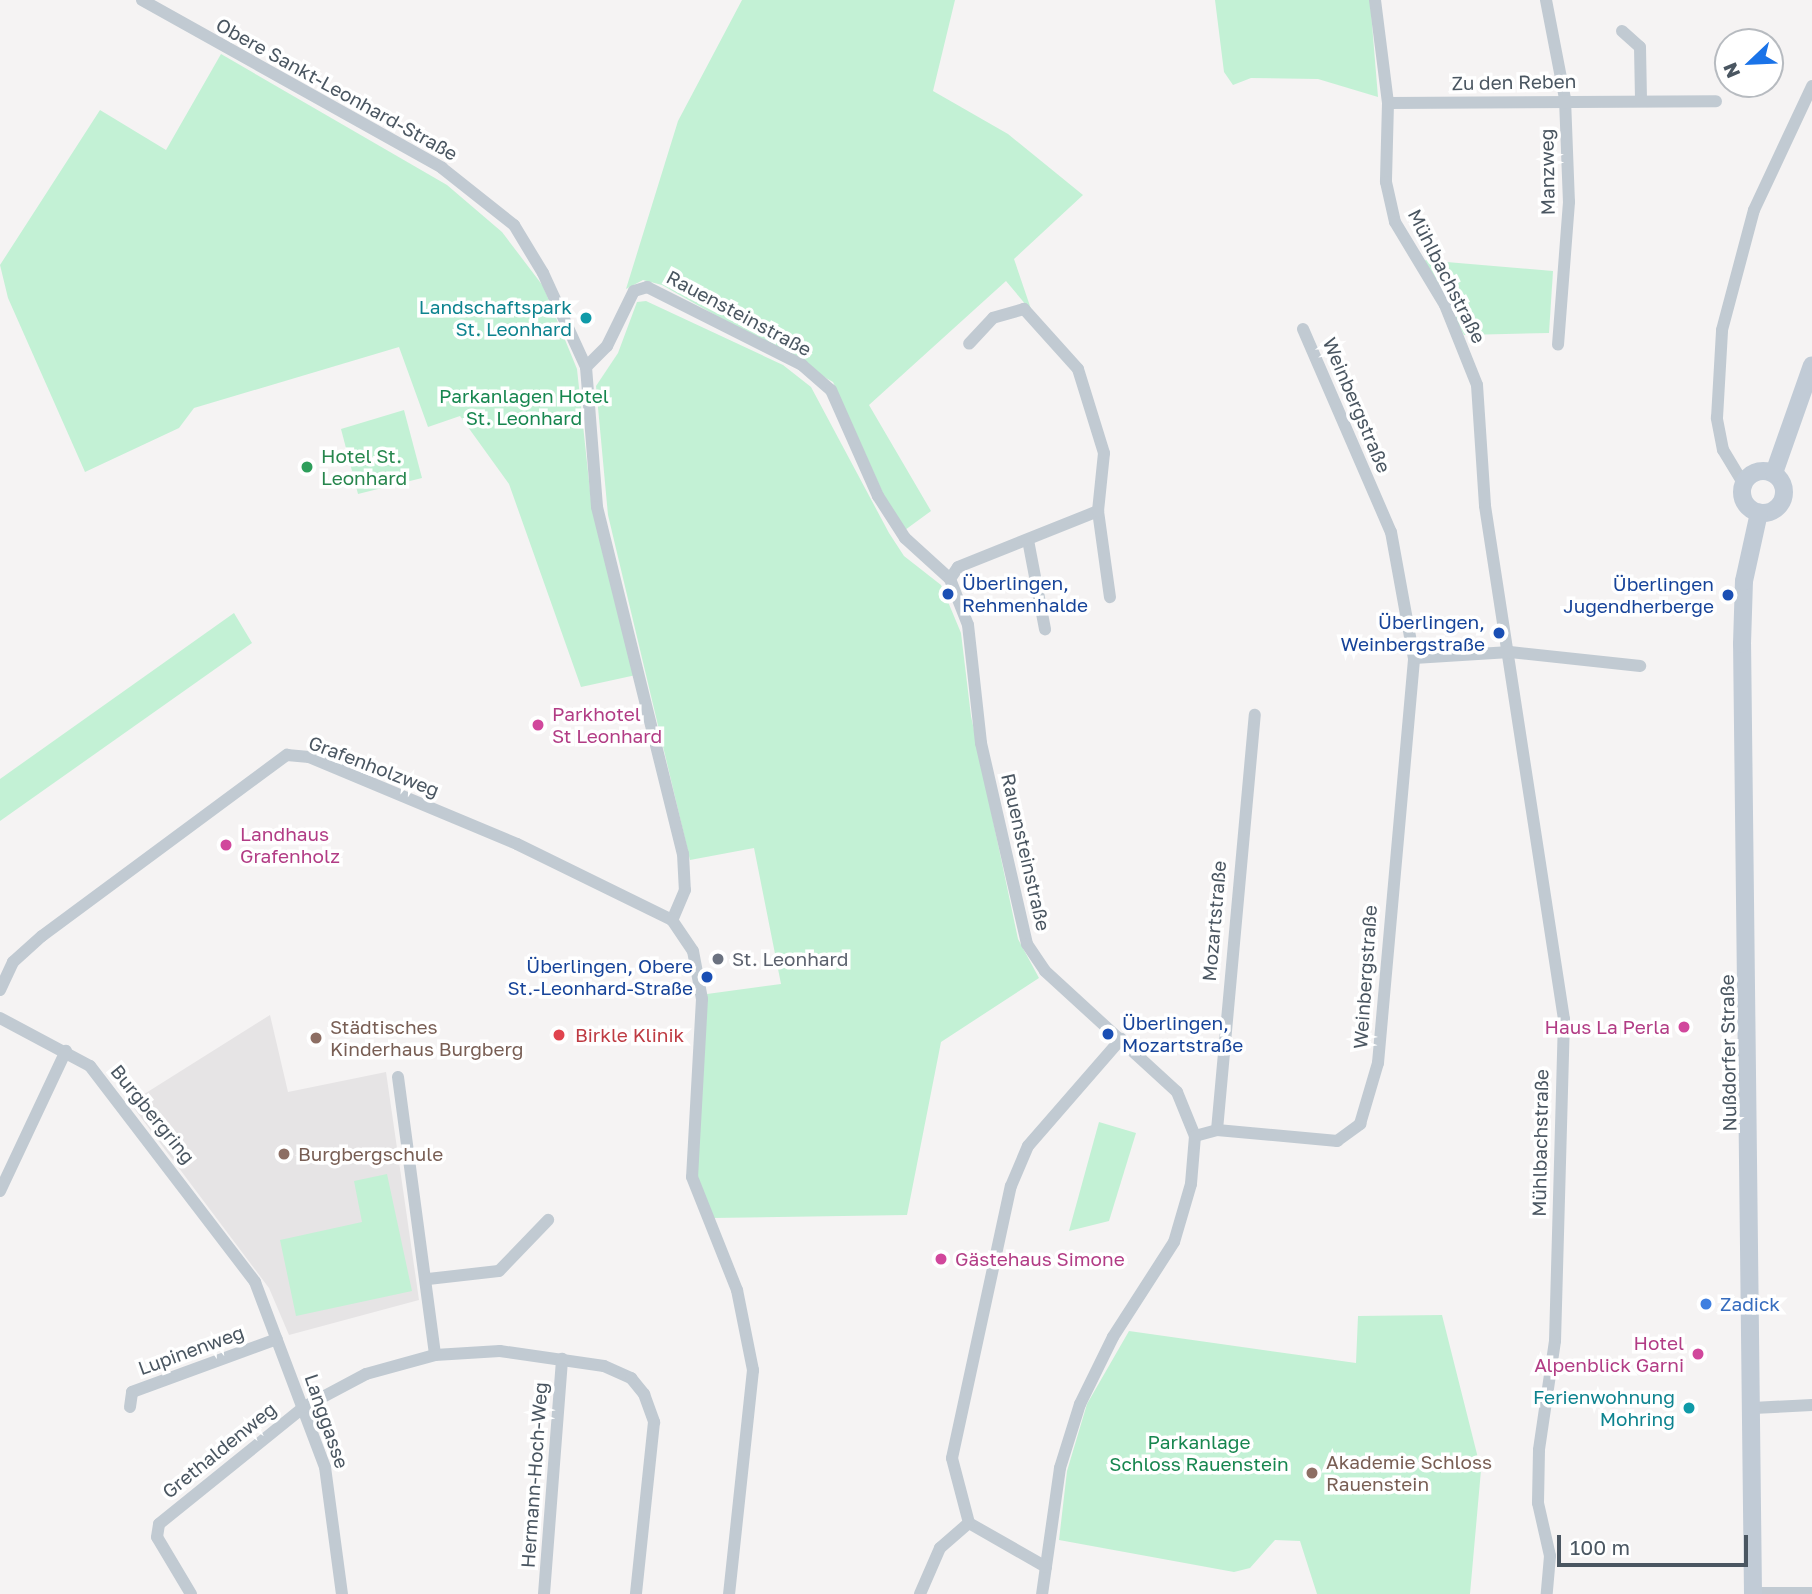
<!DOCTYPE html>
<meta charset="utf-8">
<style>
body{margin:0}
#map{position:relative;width:1812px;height:1594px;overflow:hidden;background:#f5f3f3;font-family:"Golos Text",sans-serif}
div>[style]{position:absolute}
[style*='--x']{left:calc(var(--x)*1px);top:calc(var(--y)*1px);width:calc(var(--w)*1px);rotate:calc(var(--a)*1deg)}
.education>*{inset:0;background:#e6e4e5}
.green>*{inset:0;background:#c3f1d5}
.street>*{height:12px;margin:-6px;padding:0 6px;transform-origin:6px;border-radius:6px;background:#c1cad2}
.secondary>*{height:18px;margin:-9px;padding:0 9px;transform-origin:9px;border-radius:9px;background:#c1cbd6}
.secondary>.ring{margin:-9px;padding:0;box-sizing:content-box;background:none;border:18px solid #c1cbd6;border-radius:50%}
.dots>*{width:19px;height:19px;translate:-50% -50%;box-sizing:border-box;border:4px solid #fff;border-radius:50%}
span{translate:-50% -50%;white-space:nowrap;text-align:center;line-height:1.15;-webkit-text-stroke:7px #fff;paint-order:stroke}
.street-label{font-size:19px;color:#4a5661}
.culture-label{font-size:19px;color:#0d838f}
.right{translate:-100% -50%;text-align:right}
.park-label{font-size:19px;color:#17864f}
.leisure-label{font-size:19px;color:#27864d}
.left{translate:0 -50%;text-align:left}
.transit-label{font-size:19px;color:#164399}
.hotel-label{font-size:19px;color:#b23c85}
.worship-label{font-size:19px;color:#5b616d}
.education-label{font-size:19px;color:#785e54}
.health-label{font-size:19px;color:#be3a42}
.shop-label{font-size:19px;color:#366cbe}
.north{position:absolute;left:1714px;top:28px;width:70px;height:70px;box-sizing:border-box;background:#fff;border:2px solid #b7bbc0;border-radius:50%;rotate:247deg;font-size:19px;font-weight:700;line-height:28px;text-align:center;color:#4a5661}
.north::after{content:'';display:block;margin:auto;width:24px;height:32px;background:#1a73e8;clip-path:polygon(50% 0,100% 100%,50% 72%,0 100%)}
.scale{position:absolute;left:1557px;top:1535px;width:191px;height:32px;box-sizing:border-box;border:4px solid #4a5661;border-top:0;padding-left:9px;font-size:21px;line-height:24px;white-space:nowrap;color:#4a5661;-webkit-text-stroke:5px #fff;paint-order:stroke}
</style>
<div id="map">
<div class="education">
<i style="clip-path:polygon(270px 1015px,288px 1092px,386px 1072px,419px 1300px,289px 1335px,269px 1288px,130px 1103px)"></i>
</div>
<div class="green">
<i style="clip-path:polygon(742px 0,955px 0,933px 91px,1008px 134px,1083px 195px,1014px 259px,1032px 312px,1006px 281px,869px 405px,931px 511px,905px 530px,886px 500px,833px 382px,662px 285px,643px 280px,626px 289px,678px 121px)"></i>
<i style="clip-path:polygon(1215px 0,1370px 0,1378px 97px,1318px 79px,1251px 78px,1233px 85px,1224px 72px)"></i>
<i style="clip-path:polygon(221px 54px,447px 185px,502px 232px,543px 286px,577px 369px,591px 500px,636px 675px,581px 687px,509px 484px,460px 416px,428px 427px,399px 347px,194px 408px,179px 428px,85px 472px,8px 298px,0 265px,100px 110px,166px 150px)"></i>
<i style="clip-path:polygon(1423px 260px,1553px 271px,1549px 333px,1464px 335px)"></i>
<i style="clip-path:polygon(646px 301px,783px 365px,811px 387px,889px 533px,904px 556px,941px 585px,961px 633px,971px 716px,1018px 939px,1039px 978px,941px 1042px,907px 1215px,711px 1218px,697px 1174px,707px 994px,781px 984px,754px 848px,690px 860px,608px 515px,596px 386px,618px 353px,637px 302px)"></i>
<i style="clip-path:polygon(404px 410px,422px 478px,358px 494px,341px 429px)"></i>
<i style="clip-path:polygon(234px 613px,252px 643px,0 821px,0 779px)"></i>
<i style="clip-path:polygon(1099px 1122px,1136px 1133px,1109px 1221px,1069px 1231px)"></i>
<i style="clip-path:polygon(387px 1174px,412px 1291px,296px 1316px,280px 1240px,362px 1222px,354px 1181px)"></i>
<i style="clip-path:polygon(1442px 1315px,1481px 1470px,1470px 1594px,1317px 1594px,1300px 1541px,1275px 1540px,1250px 1568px,1234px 1572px,1059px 1540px,1067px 1471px,1087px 1404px,1129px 1331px,1356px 1363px,1358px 1316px)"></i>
</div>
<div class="street">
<i style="--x:142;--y:0;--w:344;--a:29.2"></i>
<i style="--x:442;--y:168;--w:92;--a:38.4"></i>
<i style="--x:514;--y:225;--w:56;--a:58.9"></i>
<i style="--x:543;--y:273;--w:103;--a:65.4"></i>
<i style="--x:586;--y:367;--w:140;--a:85.5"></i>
<i style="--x:597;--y:507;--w:357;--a:76.1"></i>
<i style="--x:683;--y:854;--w:36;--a:87"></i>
<i style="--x:685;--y:890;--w:33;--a:113"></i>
<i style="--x:1375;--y:0;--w:104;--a:82.8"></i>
<i style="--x:1388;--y:103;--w:79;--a:91.5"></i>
<i style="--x:1386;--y:182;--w:41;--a:77.3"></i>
<i style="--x:1395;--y:222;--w:97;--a:58.9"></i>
<i style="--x:1445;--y:305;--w:86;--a:68.2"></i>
<i style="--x:1477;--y:385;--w:121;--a:86.2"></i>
<i style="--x:1485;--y:506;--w:519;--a:81.25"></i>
<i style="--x:1564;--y:1019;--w:322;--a:91.6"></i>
<i style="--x:1555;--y:1341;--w:110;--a:98.4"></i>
<i style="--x:1539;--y:1450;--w:53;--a:91.1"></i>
<i style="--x:1538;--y:1503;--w:54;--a:77.2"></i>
<i style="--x:1550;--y:1556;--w:38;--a:95"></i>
<i style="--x:1546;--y:0;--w:101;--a:79.1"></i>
<i style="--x:1565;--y:99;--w:103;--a:87.8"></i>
<i style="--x:1569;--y:202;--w:143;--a:94.4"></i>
<i style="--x:1622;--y:31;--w:24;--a:42"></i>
<i style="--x:1640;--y:47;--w:53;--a:88.9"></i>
<i style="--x:1388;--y:103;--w:328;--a:-0.3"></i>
<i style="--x:1303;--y:329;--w:221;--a:66.6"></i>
<i style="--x:1391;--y:532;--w:128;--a:79.7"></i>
<i style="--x:586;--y:367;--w:30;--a:-45"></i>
<i style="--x:607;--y:346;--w:61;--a:-63.9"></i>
<i style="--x:634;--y:291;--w:14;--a:-17"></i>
<i style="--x:647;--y:287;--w:174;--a:26.7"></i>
<i style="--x:802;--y:365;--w:38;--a:41"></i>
<i style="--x:831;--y:390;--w:116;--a:66.1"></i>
<i style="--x:878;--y:496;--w:50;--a:57.3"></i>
<i style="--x:905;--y:538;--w:61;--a:42.3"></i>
<i style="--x:950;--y:579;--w:49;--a:68.6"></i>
<i style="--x:968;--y:625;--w:119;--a:83.7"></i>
<i style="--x:981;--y:743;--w:206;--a:77.1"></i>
<i style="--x:1027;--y:944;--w:32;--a:56"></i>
<i style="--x:1045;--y:971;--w:179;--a:42.5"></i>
<i style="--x:1177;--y:1092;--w:48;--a:67.8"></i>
<i style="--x:1195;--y:1136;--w:48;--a:94.8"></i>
<i style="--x:1191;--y:1184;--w:60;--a:106.3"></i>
<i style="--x:1174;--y:1242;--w:113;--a:122.7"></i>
<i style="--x:1113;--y:1337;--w:75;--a:116.2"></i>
<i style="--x:1080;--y:1404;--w:67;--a:107.4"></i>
<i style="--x:1060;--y:1468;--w:127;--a:98.1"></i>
<i style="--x:1743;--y:483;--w:39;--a:-121"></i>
<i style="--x:1723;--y:450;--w:33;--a:-101"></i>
<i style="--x:1717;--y:418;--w:88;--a:-86.7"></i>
<i style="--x:1722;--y:330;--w:124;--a:-75.1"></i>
<i style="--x:1754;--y:210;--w:137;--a:-64.9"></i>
<i style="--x:1098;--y:511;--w:87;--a:82.1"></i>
<i style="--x:1028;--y:540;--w:91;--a:79.2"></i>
<i style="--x:950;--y:579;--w:14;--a:-56"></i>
<i style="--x:958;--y:567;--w:151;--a:-21.8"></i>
<i style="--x:1098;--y:511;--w:58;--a:-84.1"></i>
<i style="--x:1104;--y:453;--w:88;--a:-107.2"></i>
<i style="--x:1078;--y:369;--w:81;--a:-132"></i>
<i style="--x:1024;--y:309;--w:32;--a:164"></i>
<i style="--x:993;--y:318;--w:35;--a:133"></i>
<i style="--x:0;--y:990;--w:31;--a:-65"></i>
<i style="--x:13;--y:962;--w:39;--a:-42"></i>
<i style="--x:42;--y:936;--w:305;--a:-36.5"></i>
<i style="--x:287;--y:755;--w:22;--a:5"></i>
<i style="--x:309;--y:757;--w:225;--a:22.7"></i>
<i style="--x:517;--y:844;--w:173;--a:26.1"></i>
<i style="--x:672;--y:920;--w:37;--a:56"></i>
<i style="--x:693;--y:951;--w:49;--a:79.4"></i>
<i style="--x:702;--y:999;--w:178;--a:93.2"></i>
<i style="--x:692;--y:1177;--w:122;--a:68.3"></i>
<i style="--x:737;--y:1290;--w:82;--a:78.7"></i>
<i style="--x:753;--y:1370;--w:225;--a:96.1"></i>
<i style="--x:0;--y:1018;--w:102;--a:28.1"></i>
<i style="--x:90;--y:1066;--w:272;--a:52.6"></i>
<i style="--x:255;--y:1282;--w:198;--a:69.3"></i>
<i style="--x:325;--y:1467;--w:128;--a:82.4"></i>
<i style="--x:398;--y:1077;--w:280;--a:82.4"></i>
<i style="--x:1217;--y:1130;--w:417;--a:-84.8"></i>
<i style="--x:1195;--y:1136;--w:23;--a:-15"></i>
<i style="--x:1217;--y:1130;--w:121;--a:5.2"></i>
<i style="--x:1337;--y:1141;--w:29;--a:-36"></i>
<i style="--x:1360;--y:1124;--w:64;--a:-73.6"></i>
<i style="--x:1378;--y:1063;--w:407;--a:-84.9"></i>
<i style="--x:1414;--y:658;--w:96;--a:-3.6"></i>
<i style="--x:1510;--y:652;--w:131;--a:6.1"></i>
<i style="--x:0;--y:1191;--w:155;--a:-64.8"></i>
<i style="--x:428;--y:1279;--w:71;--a:-6.4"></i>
<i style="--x:499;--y:1271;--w:71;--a:-46.1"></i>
<i style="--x:130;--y:1407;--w:15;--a:-82"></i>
<i style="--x:132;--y:1392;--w:154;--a:-20.1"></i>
<i style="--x:1753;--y:1408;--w:59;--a:-2.9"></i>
<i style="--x:1046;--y:1567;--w:89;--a:-150.3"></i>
<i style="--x:969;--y:1523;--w:67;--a:-104.7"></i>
<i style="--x:952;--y:1458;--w:278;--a:-77.8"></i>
<i style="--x:1011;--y:1186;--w:43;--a:-67"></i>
<i style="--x:1028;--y:1146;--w:142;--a:-49"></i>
<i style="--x:1753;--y:1593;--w:59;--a:0"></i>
<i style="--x:191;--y:1594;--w:66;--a:-120.8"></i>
<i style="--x:157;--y:1537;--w:13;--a:-81"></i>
<i style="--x:159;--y:1524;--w:186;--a:-38.9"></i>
<i style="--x:304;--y:1407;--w:70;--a:-28"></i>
<i style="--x:366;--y:1374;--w:72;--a:-15.4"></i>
<i style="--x:435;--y:1355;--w:65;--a:-3.5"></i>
<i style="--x:500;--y:1351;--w:105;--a:8.2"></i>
<i style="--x:604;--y:1366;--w:30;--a:24"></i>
<i style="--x:631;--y:1378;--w:21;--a:51"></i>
<i style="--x:644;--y:1394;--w:30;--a:70"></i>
<i style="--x:654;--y:1422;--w:173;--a:96"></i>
<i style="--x:544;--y:1594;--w:236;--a:-85.6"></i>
<i style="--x:920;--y:1594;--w:50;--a:-66.5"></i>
<i style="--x:940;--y:1548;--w:38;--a:-41"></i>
</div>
<div class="secondary">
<i class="ring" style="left:1742px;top:471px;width:24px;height:24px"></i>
<i style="--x:1774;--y:473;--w:114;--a:-70.6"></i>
<i style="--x:1753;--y:1594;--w:950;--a:-90.66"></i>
<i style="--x:1742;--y:644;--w:63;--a:-88.2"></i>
<i style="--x:1744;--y:581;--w:70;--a:-77.6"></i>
</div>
<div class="dots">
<i style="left:586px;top:318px;background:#0f9aa8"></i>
<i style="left:307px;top:467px;background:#2e9e5b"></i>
<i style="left:948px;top:594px;background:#1a4fb4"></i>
<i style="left:1728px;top:595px;background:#1a4fb4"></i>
<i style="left:1499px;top:633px;background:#1a4fb4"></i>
<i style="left:538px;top:725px;background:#d1479c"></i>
<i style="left:226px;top:845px;background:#d1479c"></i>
<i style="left:718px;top:959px;background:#6b7280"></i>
<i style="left:707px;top:977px;background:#1a4fb4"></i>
<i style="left:1684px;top:1027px;background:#d1479c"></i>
<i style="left:1108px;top:1034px;background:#1a4fb4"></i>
<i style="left:559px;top:1035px;background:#e0444e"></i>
<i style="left:316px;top:1038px;background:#8d6e63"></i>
<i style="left:284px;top:1154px;background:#8d6e63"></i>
<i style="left:941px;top:1259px;background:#d1479c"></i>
<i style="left:1706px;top:1304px;background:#3f7fe0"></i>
<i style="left:1698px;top:1354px;background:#d1479c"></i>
<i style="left:1689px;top:1408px;background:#0f9aa8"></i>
<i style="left:1312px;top:1473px;background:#8d6e63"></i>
</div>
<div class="street-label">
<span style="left:1514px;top:82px;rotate:-1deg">Zu den Reben</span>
<span style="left:337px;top:89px;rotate:29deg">Obere Sankt-Leonhard-Straße</span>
<span style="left:1547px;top:172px;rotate:-91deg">Manzweg</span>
<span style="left:1447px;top:276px;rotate:63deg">Mühlbachstraße</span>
<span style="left:739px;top:313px;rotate:28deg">Rauensteinstraße</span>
<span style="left:1357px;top:405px;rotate:67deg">Weinbergstraße</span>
<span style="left:374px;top:766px;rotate:21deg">Grafenholzweg</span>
<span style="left:1026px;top:852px;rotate:77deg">Rauensteinstraße</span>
<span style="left:1214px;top:921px;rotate:-85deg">Mozartstraße</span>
<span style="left:1365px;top:977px;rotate:-86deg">Weinbergstraße</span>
<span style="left:1728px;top:1053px;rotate:-91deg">Nußdorfer Straße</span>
<span style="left:153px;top:1114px;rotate:51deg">Burgbergring</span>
<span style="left:1540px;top:1143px;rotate:-89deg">Mühlbachstraße</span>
<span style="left:191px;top:1350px;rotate:-20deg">Lupinenweg</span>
<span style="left:327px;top:1421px;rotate:71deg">Langgasse</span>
<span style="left:219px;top:1450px;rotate:-39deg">Grethaldenweg</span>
<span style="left:534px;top:1475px;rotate:-86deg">Hermann-Hoch-Weg</span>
</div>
<div class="culture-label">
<span class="right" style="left:572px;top:318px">Landschaftspark<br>St. Leonhard</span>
<span class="right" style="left:1675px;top:1408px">Ferienwohnung<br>Mohring</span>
</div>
<div class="park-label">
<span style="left:524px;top:407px">Parkanlagen Hotel<br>St. Leonhard</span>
<span style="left:1199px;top:1453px">Parkanlage<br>Schloss Rauenstein</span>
</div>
<div class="leisure-label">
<span class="left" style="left:321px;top:467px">Hotel St.<br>Leonhard</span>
</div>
<div class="transit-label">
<span class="left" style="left:962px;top:594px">Überlingen,<br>Rehmenhalde</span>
<span class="right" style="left:1714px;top:595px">Überlingen<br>Jugendherberge</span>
<span class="right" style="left:1485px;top:633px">Überlingen,<br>Weinbergstraße</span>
<span class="right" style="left:693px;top:977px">Überlingen, Obere<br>St.-Leonhard-Straße</span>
<span class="left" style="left:1122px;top:1034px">Überlingen,<br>Mozartstraße</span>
</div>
<div class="hotel-label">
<span class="left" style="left:552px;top:725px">Parkhotel<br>St Leonhard</span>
<span class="left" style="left:240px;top:845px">Landhaus<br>Grafenholz</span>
<span class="right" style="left:1670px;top:1027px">Haus La Perla</span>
<span class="left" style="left:955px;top:1259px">Gästehaus Simone</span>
<span class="right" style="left:1684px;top:1354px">Hotel<br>Alpenblick Garni</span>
</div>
<div class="worship-label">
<span class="left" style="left:732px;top:959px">St. Leonhard</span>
</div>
<div class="education-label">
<span class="left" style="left:330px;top:1038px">Städtisches<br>Kinderhaus Burgberg</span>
<span class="left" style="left:298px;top:1154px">Burgbergschule</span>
<span class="left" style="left:1326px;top:1473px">Akademie Schloss<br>Rauenstein</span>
</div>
<div class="health-label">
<span class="left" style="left:575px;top:1035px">Birkle Klinik</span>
</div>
<div class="shop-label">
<span class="left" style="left:1720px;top:1304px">Zadick</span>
</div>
<div class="north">N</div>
<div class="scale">100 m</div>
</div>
